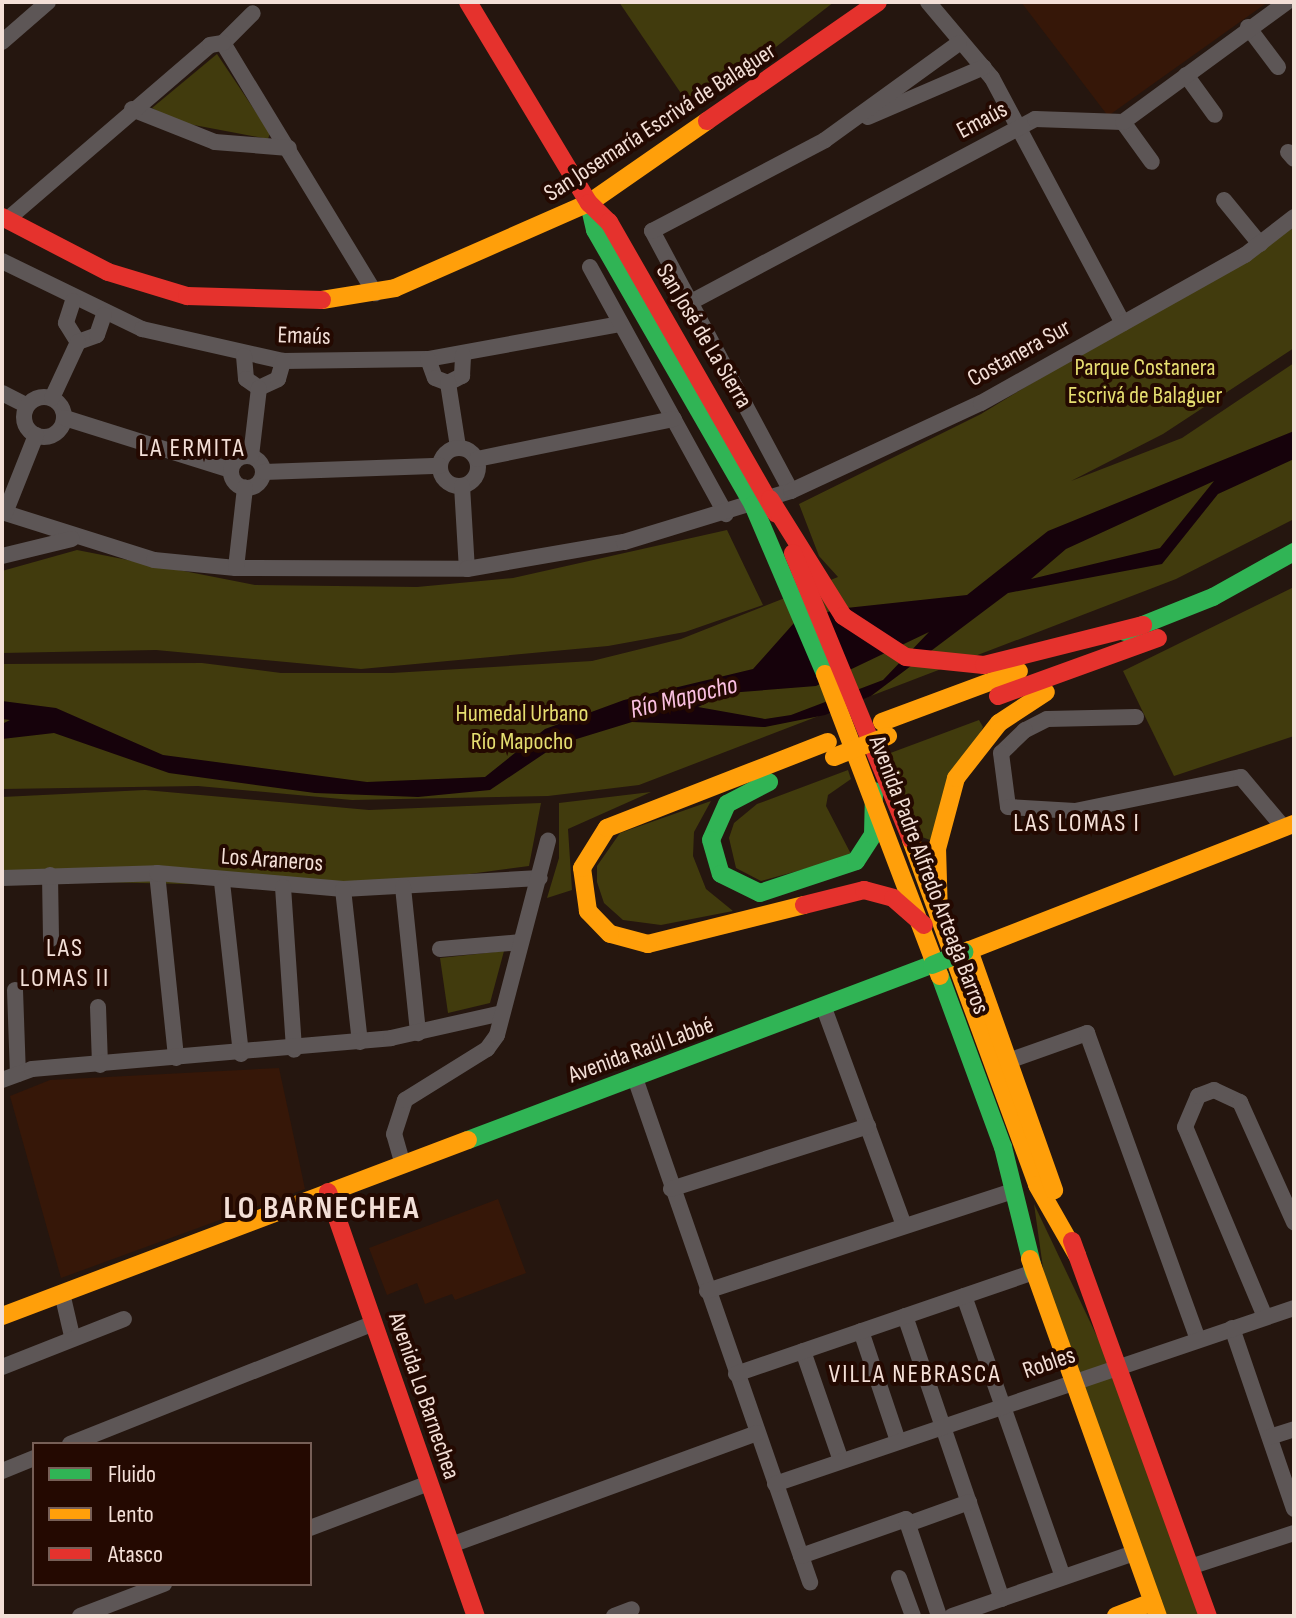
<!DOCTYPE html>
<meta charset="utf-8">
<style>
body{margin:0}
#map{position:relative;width:1296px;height:1618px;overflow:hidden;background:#25160f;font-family:"Sofia Sans Condensed",sans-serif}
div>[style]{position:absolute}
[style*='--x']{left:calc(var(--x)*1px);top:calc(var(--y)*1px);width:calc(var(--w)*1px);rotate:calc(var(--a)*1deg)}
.built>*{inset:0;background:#361708}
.green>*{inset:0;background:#413b0d}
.water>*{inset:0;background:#16020b}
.street>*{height:16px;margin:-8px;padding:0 8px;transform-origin:8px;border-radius:8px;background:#5d5656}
.street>.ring{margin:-8px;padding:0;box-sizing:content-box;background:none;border:16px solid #5d5656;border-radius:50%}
.fast>*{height:18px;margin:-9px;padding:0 9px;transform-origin:9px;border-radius:9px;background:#30b455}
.slow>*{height:18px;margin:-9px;padding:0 9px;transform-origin:9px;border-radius:9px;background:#ff9f0a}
.jam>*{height:18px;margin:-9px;padding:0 9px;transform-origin:9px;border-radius:9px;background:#e5322d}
.fast-bridge>*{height:18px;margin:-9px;padding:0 9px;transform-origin:9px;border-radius:9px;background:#30b455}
.slow-bridge>*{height:18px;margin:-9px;padding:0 9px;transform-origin:9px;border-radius:9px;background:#ff9f0a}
span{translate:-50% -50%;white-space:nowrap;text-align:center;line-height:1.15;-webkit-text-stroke:8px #240901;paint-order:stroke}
.street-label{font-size:24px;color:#f3dfd7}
.park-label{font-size:24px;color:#e6de70}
.neighbourhood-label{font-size:26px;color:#f3dfd7;letter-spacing:2px}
.water-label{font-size:26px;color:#fac0e1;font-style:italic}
.district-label{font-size:32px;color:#f3dfd7;font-weight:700;letter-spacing:2px}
.frame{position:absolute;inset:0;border:4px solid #f3dfd7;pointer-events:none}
.legend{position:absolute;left:32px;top:1442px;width:280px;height:144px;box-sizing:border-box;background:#240901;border:2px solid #775f57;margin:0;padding:10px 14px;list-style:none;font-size:24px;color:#f3dfd7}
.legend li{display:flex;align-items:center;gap:16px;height:40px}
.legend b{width:40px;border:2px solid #775f57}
</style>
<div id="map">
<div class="built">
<i style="clip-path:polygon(1021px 2px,1268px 2px,1108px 116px)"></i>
<i style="clip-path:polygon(279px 1068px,305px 1189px,61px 1278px,10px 1096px,50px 1080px)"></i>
<i style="clip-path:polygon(498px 1199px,526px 1273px,455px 1300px,452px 1294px,425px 1304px,417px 1283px,387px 1295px,369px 1248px)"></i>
</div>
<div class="green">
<i style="clip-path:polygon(619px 2px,834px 2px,693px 111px)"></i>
<i style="clip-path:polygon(217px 54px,270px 133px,268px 139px,178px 122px,152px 108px)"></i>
<i style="clip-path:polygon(1294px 224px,1294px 348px,1163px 434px,1071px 481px,1182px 438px,1294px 363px,1294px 519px,1176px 579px,639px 785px,548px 796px,352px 800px,198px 786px,2px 789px,2px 664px,202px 663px,281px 673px,392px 673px,592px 661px,681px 639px,838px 577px,819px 556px,799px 504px,981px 414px)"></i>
<i style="clip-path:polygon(727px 530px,763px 605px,685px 632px,608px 646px,361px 669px,156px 650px,2px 653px,2px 571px,77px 550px,255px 585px,417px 587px,513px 578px)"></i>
<i style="clip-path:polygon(1294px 587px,1294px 736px,1174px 776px,1123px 671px)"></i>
<i style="clip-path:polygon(979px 720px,983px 727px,933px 841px,919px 836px,885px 755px)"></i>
<i style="clip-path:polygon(848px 770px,851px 779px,828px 795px,826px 806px,852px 856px,761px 881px,736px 868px,729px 838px,734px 823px,757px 804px)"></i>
<i style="clip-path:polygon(145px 790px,369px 810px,541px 803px,529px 866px,365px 888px,2px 880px,2px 797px)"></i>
<i style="clip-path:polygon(651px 792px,568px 829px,572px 890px,547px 898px,559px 858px,559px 803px)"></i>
<i style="clip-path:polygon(711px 801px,694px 832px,693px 856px,706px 889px,733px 911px,661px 925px,623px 920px,604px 903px,597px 882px,597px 866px,620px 833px)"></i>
<i style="clip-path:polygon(504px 951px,490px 1003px,448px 1013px,440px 958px)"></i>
<i style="clip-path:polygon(1034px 1204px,1104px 1351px,1199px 1616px,1166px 1616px,1044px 1275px)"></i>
</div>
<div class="water">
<i style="clip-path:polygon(evenodd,1294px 431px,1294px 459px,1218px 494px,1162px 564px,1008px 593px,871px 696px,825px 715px,765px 727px,632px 722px,557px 745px,490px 790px,418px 797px,315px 793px,169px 773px,54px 733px,2px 739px,2px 724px,10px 720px,2px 719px,2px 701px,56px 708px,163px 755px,367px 782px,485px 777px,545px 729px,624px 700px,753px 669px,794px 623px,837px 609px,967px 595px,1048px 531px,1294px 431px,1214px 481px,1160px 548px,1031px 579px,1066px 549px,1214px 481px,1294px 431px,929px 632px,883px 680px,791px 715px,765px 719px,698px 707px,728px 693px,816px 686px,929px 632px)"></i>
</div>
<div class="street">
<i style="--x:928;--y:2;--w:99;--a:49.9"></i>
<i style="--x:992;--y:78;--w:278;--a:61.9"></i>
<i style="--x:1248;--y:27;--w:50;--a:53.1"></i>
<i style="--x:2;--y:42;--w:61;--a:-41"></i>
<i style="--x:223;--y:43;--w:293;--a:58.7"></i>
<i style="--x:223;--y:43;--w:42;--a:-45"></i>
<i style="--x:1186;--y:75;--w:49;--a:54.1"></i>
<i style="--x:132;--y:109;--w:89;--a:21.7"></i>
<i style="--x:215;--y:142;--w:74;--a:4.6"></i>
<i style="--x:868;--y:117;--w:126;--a:-23.3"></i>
<i style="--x:1123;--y:122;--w:49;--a:54.1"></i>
<i style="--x:1288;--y:152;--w:9;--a:49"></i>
<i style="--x:1224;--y:200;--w:57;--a:50.7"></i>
<i style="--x:9;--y:218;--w:265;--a:-40.7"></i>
<i style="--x:210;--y:45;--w:13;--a:-9"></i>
<i style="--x:2;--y:261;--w:156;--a:25.9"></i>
<i style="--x:142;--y:329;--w:145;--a:12.8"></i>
<i style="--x:283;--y:361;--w:145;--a:-0.8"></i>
<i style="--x:428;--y:359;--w:196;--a:-10.3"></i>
<i style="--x:590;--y:267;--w:282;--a:61.2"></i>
<i style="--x:73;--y:301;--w:23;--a:108"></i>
<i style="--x:66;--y:323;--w:22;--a:58"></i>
<i style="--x:78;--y:342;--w:20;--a:-20"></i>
<i style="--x:97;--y:335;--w:21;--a:-71"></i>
<i style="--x:691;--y:302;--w:390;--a:-28"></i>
<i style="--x:1035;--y:119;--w:88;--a:2"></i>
<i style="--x:1123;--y:122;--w:203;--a:-36.2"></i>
<i style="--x:244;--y:356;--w:23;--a:85"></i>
<i style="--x:246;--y:379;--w:16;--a:35"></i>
<i style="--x:259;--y:388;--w:21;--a:-25"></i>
<i style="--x:278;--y:379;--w:19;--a:-74"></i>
<i style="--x:428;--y:359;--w:20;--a:70"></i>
<i style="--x:435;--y:378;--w:14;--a:21"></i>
<i style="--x:448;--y:383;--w:16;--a:-27"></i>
<i style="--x:462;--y:376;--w:21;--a:-87"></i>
<i style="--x:448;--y:383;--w:65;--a:81.1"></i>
<i style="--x:2;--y:393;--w:28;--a:27"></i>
<i class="ring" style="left:24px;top:397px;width:24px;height:24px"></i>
<i style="--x:52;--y:398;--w:62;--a:-65.1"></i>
<i style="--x:65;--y:418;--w:174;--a:17.4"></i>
<i class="ring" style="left:440px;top:448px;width:22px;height:22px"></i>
<i class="ring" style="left:231px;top:456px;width:16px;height:16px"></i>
<i style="--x:251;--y:456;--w:68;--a:-83.3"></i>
<i style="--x:477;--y:459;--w:201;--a:-11.5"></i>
<i style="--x:264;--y:472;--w:176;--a:-2"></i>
<i style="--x:462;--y:486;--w:83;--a:86.6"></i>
<i style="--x:791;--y:491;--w:295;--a:-118.1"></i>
<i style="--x:652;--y:231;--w:195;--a:-27.7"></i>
<i style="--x:825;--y:140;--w:165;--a:-35.9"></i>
<i style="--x:2;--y:512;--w:159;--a:17.5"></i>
<i style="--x:154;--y:560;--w:82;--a:5.6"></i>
<i style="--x:236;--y:568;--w:231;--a:0.2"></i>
<i style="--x:467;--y:569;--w:159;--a:-9.8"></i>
<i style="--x:624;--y:542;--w:175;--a:-17"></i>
<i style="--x:791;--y:491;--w:209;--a:-24.9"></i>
<i style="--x:981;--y:403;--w:303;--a:-29.3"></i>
<i style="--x:1245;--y:255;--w:62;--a:-37.8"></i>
<i style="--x:5;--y:513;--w:84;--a:-68.3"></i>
<i style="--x:2;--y:556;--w:72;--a:-13.7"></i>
<i style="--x:236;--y:568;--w:81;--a:-83.6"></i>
<i style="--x:1136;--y:717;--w:89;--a:178.7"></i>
<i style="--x:1047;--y:719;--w:25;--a:153"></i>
<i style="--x:1025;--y:730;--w:33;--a:136"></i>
<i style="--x:1001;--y:753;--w:54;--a:82.6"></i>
<i style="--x:1008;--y:807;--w:67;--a:3.4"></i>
<i style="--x:1075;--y:811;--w:169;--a:-11.6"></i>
<i style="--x:1241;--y:777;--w:67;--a:49.9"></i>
<i style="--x:157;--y:873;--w:186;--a:84.1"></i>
<i style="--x:50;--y:875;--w:64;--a:89.1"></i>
<i style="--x:2;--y:878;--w:155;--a:-1.8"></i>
<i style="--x:157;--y:873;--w:187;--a:4.9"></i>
<i style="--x:343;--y:889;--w:197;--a:-3.2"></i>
<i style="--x:222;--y:882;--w:173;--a:83.7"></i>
<i style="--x:283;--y:887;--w:163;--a:86.1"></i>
<i style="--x:403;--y:887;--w:147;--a:84.1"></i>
<i style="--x:343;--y:889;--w:154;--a:83.7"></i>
<i style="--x:440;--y:949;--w:81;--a:-4.9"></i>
<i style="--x:15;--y:990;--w:84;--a:88"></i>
<i style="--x:98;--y:1007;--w:58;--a:88"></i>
<i style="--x:824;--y:1008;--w:232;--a:69.8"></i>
<i style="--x:1008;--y:1061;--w:84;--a:-19.5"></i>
<i style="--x:1087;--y:1033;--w:326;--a:70.1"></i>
<i style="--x:635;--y:1078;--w:534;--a:70.85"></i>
<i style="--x:2;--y:1080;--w:32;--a:-20"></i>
<i style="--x:32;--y:1069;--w:360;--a:-4.9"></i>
<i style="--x:391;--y:1038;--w:114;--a:-12.7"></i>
<i style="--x:403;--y:1165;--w:32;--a:-106"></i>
<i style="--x:394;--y:1134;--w:36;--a:-72"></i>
<i style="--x:405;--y:1100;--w:97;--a:-31.9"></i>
<i style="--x:487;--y:1049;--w:17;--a:-54"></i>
<i style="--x:497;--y:1035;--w:201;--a:-75.3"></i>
<i style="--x:671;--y:1189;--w:207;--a:-17.7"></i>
<i style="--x:707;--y:1291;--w:315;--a:-18.1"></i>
<i style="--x:62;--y:1293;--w:44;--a:76.9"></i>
<i style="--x:964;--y:1296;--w:298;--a:70.6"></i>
<i style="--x:905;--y:1316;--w:299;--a:71.1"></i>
<i style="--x:1265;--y:1317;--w:206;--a:-112.8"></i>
<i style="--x:1185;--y:1127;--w:34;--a:-67"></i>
<i style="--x:1198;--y:1096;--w:17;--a:-21"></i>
<i style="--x:1214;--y:1090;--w:29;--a:25"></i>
<i style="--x:1240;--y:1102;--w:132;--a:65.8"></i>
<i style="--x:1232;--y:1328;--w:191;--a:71.1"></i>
<i style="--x:861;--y:1331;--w:116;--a:71.4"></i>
<i style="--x:803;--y:1351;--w:116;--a:70.9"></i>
<i style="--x:2;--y:1367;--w:131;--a:-21.5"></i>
<i style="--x:736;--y:1374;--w:315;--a:-18.9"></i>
<i style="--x:1270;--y:1437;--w:25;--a:-18"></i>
<i style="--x:70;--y:1444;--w:327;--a:-21.7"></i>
<i style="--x:2;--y:1471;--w:35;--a:-22"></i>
<i style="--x:775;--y:1484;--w:548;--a:-18.73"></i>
<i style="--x:908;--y:1524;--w:65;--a:-19.8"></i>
<i style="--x:310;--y:1528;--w:127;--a:-20.7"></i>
<i style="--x:451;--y:1545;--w:326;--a:-20.1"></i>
<i style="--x:801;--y:1556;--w:111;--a:-19.4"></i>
<i style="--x:906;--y:1519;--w:102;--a:71.2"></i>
<i style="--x:1190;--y:1567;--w:109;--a:-18.1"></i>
<i style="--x:899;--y:1578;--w:40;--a:69.8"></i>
<i style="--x:80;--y:1616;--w:90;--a:-20.9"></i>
<i style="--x:614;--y:1616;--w:19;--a:-21"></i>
<i style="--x:952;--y:1616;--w:193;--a:-19.1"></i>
</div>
<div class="fast">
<i style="--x:589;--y:204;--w:27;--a:77"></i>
<i style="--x:595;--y:230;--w:317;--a:60.1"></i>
<i style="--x:753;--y:505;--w:184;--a:66.9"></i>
<i style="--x:1125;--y:632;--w:95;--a:-21.7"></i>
<i style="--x:1213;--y:597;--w:93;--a:-29.1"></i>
<i style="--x:769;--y:782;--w:47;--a:152.4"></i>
<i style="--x:727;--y:804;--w:39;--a:114"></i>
<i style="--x:711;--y:840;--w:35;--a:74"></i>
<i style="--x:721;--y:874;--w:43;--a:26"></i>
<i style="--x:760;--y:893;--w:101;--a:-18.4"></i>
<i style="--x:856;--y:861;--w:31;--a:-57"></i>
<i style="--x:873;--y:835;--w:44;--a:-88.7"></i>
<i style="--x:940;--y:976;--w:182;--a:69.8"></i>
<i style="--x:1003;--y:1147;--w:129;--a:76.1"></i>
<i style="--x:468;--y:1140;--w:496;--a:-20.7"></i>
</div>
<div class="slow">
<i style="--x:322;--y:300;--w:74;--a:-9.3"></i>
<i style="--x:395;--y:288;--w:212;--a:-23.7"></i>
<i style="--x:589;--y:203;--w:144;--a:-34.8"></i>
<i style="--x:825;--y:674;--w:323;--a:69.2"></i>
<i style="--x:882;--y:722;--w:146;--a:-20.4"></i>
<i style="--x:911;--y:840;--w:367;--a:69.9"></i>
<i style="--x:1037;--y:1185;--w:81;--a:60.3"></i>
<i style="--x:804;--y:905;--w:161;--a:166"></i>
<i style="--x:648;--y:944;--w:39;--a:-165"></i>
<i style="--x:610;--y:934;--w:32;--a:-134"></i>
<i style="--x:588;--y:911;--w:43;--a:-97.9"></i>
<i style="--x:582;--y:868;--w:47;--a:-58"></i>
<i style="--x:607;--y:828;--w:237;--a:-21.3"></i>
<i style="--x:939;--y:915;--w:66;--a:-91.7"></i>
<i style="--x:937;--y:849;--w:73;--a:-75"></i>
<i style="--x:956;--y:778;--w:70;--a:-52"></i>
<i style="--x:999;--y:723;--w:56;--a:-33.4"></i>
<i style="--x:969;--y:950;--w:255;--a:70.5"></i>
<i style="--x:965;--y:952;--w:353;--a:-21.3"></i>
<i style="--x:1030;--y:1259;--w:379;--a:70.3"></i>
<i style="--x:2;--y:1316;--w:498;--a:-20.7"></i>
<i style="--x:1116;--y:1616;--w:39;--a:-21"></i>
</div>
<div class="jam">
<i style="--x:468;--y:2;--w:235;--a:59"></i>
<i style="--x:589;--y:203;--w:28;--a:44"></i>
<i style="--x:609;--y:222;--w:336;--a:60.2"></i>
<i style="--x:707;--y:121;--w:208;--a:-34.8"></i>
<i style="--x:2;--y:217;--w:119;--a:27.4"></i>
<i style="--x:108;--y:272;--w:83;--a:16.9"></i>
<i style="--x:187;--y:296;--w:135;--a:1.7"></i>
<i style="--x:770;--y:499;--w:138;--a:58"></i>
<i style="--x:843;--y:616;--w:75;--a:33.1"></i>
<i style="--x:906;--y:657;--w:78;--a:5.9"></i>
<i style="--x:984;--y:665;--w:164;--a:-14.1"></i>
<i style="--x:793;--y:553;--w:310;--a:67.6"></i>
<i style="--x:998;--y:696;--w:170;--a:-19.9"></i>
<i style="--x:804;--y:905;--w:62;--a:-14"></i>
<i style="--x:864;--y:890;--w:30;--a:15"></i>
<i style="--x:893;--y:898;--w:41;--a:41.1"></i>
<i style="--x:328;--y:1192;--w:449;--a:70.8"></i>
<i style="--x:1072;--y:1241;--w:399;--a:70.1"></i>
</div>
<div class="fast-bridge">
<i style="--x:932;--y:965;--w:35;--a:-22"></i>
</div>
<div class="slow-bridge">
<i style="--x:834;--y:757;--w:58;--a:-21.3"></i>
</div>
<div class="street-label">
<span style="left:982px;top:120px;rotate:-28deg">Emaús</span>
<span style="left:660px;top:122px;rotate:-33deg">San Josemaría Escrivá de Balaguer</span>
<span style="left:304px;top:336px;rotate:2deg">Emaús</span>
<span style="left:704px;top:336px;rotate:59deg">San José de La Sierra</span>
<span style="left:1019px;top:353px;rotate:-29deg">Costanera Sur</span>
<span style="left:272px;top:860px;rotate:4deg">Los Araneros</span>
<span style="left:929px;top:875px;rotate:69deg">Avenida Padre Alfredo Arteaga Barros</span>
<span style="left:641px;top:1050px;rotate:-20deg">Avenida Raúl Labbé</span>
<span style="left:1049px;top:1363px;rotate:-19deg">Robles</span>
<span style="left:424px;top:1396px;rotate:71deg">Avenida Lo Barnechea</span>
</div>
<div class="park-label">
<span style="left:1145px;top:382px">Parque Costanera<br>Escrivá de Balaguer</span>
<span style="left:522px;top:728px">Humedal Urbano<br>Río Mapocho</span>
</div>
<div class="neighbourhood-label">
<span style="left:192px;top:449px">LA ERMITA</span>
<span style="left:1077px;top:824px">LAS LOMAS I</span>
<span style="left:65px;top:964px">LAS<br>LOMAS II</span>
<span style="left:915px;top:1375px">VILLA NEBRASCA</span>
</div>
<div class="water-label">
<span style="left:684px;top:698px;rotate:-14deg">Río Mapocho</span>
</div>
<div class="district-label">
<span style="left:322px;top:1209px">LO BARNECHEA</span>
</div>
<div class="frame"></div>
<ul class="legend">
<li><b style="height:10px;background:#30b455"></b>Fluido</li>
<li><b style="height:10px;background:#ff9f0a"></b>Lento</li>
<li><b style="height:10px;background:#e5322d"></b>Atasco</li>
</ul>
</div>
